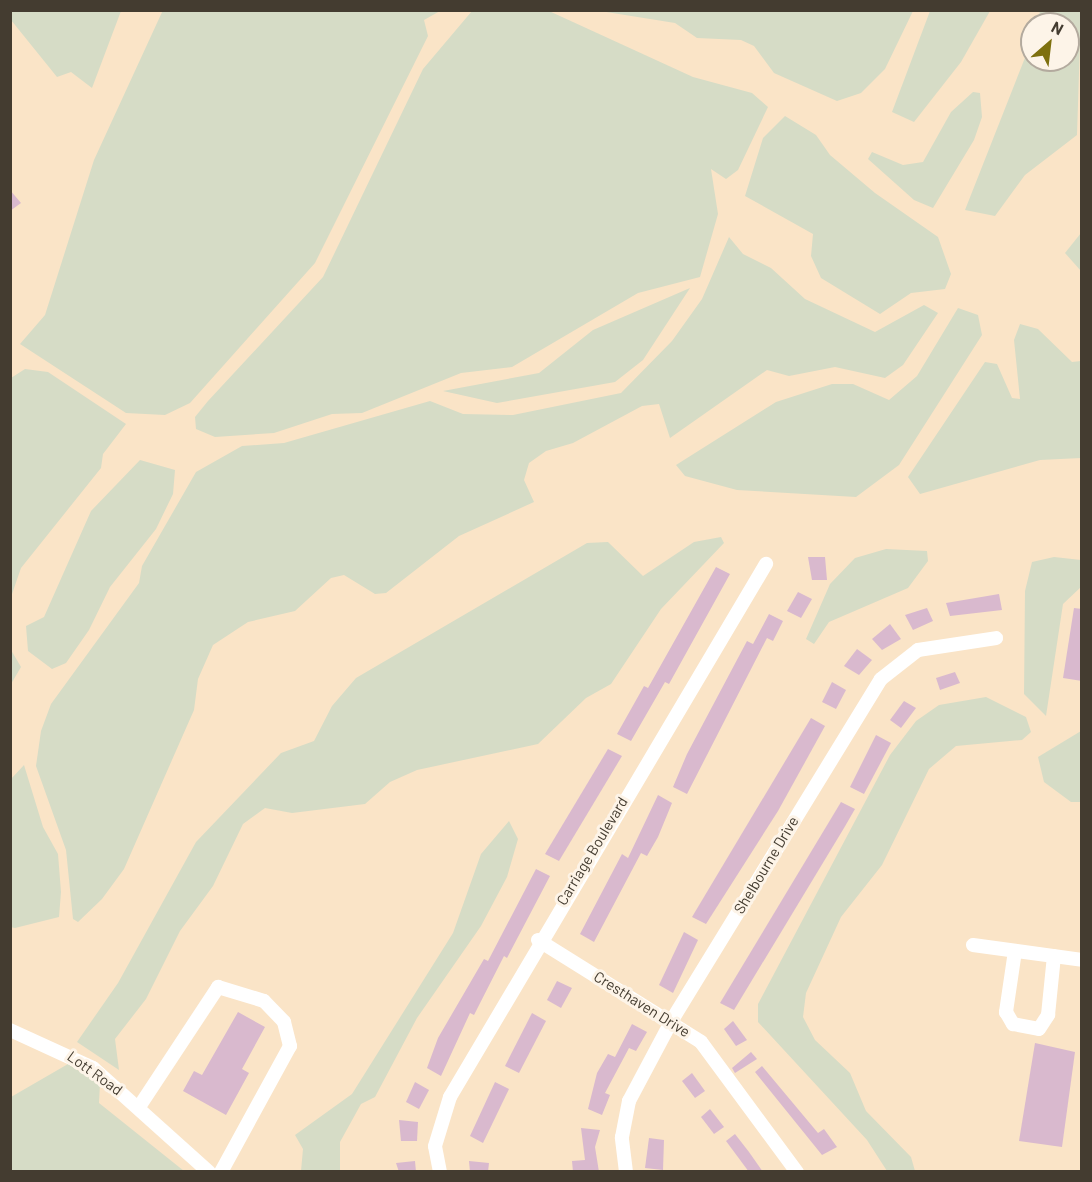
<!DOCTYPE html>
<style>
body{margin:0}
#map{position:relative;width:1092px;height:1182px;overflow:hidden;background:#fae4c7;font-family:Barlow,sans-serif}
div>[style]{position:absolute}
[style*='--x']{left:calc(var(--x)*1px);top:calc(var(--y)*1px);width:calc(var(--w)*1px);rotate:calc(var(--a)*1deg)}
.green>*{inset:0;background:#d6dcc6}
.building>*{inset:0;background:#d9b9ce}
.minor>*{height:14px;margin:-7px;padding:0 7px;transform-origin:7px;border-radius:7px;background:#fff}
span{translate:-50% -50%;white-space:nowrap;text-align:center;line-height:1.15;-webkit-text-stroke:6px #fdf4e8;paint-order:stroke}
.street-label{font-size:15px;color:#443c30}
.frame{position:absolute;inset:0;border:12px solid #443c30;pointer-events:none}
.north{position:absolute;left:1020px;top:12px;width:60px;height:60px;box-sizing:border-box;background:#fdf4e8;border:2px solid #b3aa9e;border-radius:50%;rotate:28deg;font-size:16px;font-weight:700;line-height:24px;text-align:center;color:#443c30}
.north::after{content:'';display:block;margin:auto;width:21px;height:27px;background:#7e700e;clip-path:polygon(50% 0,100% 100%,50% 72%,0 100%)}
</style>
<div id="map">
<div class="green">
<i style="clip-path:polygon(11px 10px,121px 11px,92px 88px,71px 72px,57px 77px,11px 20px)"></i>
<i style="clip-path:polygon(163px 10px,440px 11px,424px 20px,428px 36px,315px 263px,190px 403px,165px 415px,126px 413px,20px 344px,45px 315px,94px 160px)"></i>
<i style="clip-path:polygon(472px 11px,549px 11px,693px 77px,752px 93px,768px 107px,738px 170px,726px 179px,711px 169px,718px 214px,700px 277px,638px 293px,512px 367px,461px 373px,362px 413px,332px 414px,274px 433px,215px 437px,196px 429px,195px 417px,208px 401px,323px 277px,423px 69px)"></i>
<i style="clip-path:polygon(600px 11px,913px 11px,885px 69px,861px 93px,837px 101px,774px 73px,754px 46px,741px 40px,697px 38px,675px 23px)"></i>
<i style="clip-path:polygon(930px 11px,990px 11px,961px 62px,914px 122px,892px 112px)"></i>
<i style="clip-path:polygon(1040px 11px,1081px 11px,1077px 135px,1025px 175px,995px 216px,965px 210px,1032px 40px,1032px 60px,1068px 60px,1068px 24px,1037px 24px)"></i>
<i style="clip-path:polygon(973px 92px,980px 93px,982px 117px,974px 140px,933px 208px,914px 200px,868px 159px,872px 152px,903px 165px,923px 162px,951px 112px)"></i>
<i style="clip-path:polygon(785px 116px,816px 135px,830px 155px,875px 193px,938px 237px,951px 274px,945px 289px,911px 293px,880px 314px,821px 278px,811px 256px,813px 234px,745px 196px,763px 138px)"></i>
<i style="clip-path:polygon(1081px 233px,1081px 271px,1065px 253px)"></i>
<i style="clip-path:polygon(729px 237px,743px 254px,771px 268px,805px 299px,875px 332px,924px 305px,938px 313px,903px 365px,885px 378px,835px 367px,789px 376px,767px 370px,670px 438px,659px 404px,642px 406px,573px 443px,546px 451px,529px 463px,524px 480px,534px 502px,459px 536px,386px 593px,375px 594px,344px 575px,331px 578px,295px 611px,248px 622px,213px 645px,198px 679px,194px 710px,124px 869px,102px 899px,78px 922px,73px 919px,66px 850px,36px 766px,41px 731px,51px 704px,139px 583px,142px 566px,196px 472px,242px 446px,284px 443px,430px 401px,463px 414px,513px 415px,621px 393px,672px 341px,702px 299px)"></i>
<i style="clip-path:polygon(690px 288px,643px 360px,615px 382px,497px 403px,443px 391px,539px 373px,593px 330px)"></i>
<i style="clip-path:polygon(958px 308px,978px 315px,982px 335px,899px 465px,856px 497px,737px 490px,685px 476px,676px 465px,776px 402px,832px 384px,853px 384px,889px 400px,917px 376px)"></i>
<i style="clip-path:polygon(1020px 324px,1038px 329px,1072px 362px,1081px 361px,1081px 458px,1040px 460px,920px 494px,908px 477px,985px 362px,997px 364px,1012px 398px,1020px 399px,1014px 340px)"></i>
<i style="clip-path:polygon(25px 369px,48px 372px,126px 424px,103px 454px,101px 468px,21px 568px,11px 597px,11px 378px)"></i>
<i style="clip-path:polygon(140px 460px,175px 470px,173px 494px,156px 529px,110px 587px,89px 630px,66px 663px,52px 669px,28px 651px,26px 626px,44px 617px,91px 511px)"></i>
<i style="clip-path:polygon(721px 537px,724px 543px,661px 609px,611px 684px,586px 698px,538px 744px,417px 770px,390px 782px,365px 804px,292px 813px,265px 808px,243px 824px,213px 886px,180px 931px,146px 999px,115px 1039px,119px 1070px,77px 1042px,118px 983px,196px 842px,281px 753px,314px 741px,332px 706px,356px 678px,587px 543px,608px 542px,643px 576px,694px 542px)"></i>
<i style="clip-path:polygon(886px 549px,927px 551px,928px 561px,908px 588px,829px 622px,814px 644px,806px 639px,830px 584px,855px 558px)"></i>
<i style="clip-path:polygon(1054px 557px,1081px 560px,1082px 586px,1063px 604px,1046px 716px,1024px 694px,1025px 591px,1032px 562px)"></i>
<i style="clip-path:polygon(11px 650px,21px 667px,11px 684px,10px 683px)"></i>
<i style="clip-path:polygon(986px 697px,1026px 717px,1031px 732px,1022px 740px,956px 746px,929px 769px,882px 865px,841px 917px,806px 993px,803px 1017px,815px 1040px,850px 1073px,866px 1111px,911px 1157px,915px 1171px,887px 1171px,867px 1140px,758px 1022px,758px 1004px,890px 755px,916px 721px,939px 705px)"></i>
<i style="clip-path:polygon(1081px 731px,1081px 802px,1071px 802px,1044px 782px,1038px 757px)"></i>
<i style="clip-path:polygon(24px 765px,43px 827px,58px 854px,61px 892px,59px 917px,15px 928px,10px 927px,11px 779px)"></i>
<i style="clip-path:polygon(509px 821px,518px 839px,507px 877px,481px 926px,417px 1018px,375px 1097px,361px 1104px,340px 1142px,340px 1171px,301px 1171px,303px 1149px,295px 1135px,352px 1094px,453px 933px,481px 854px)"></i>
<i style="clip-path:polygon(68px 1064px,100px 1084px,99px 1103px,184px 1171px,11px 1172px,11px 1097px)"></i>
</div>
<div class="building">
<i style="clip-path:polygon(10px 190px,21px 203px,10px 211px)"></i>
<i style="clip-path:polygon(808px 557px,825px 557px,827px 580px,812px 580px)"></i>
<i style="clip-path:polygon(716px 567px,730px 574px,669px 684px,665px 682px,631px 741px,617px 734px,644px 686px,648px 688px)"></i>
<i style="clip-path:polygon(798px 592px,812px 599px,801px 618px,787px 611px)"></i>
<i style="clip-path:polygon(999px 594px,1002px 610px,950px 616px,946px 603px)"></i>
<i style="clip-path:polygon(927px 608px,933px 621px,913px 630px,905px 615px)"></i>
<i style="clip-path:polygon(1074px 608px,1082px 609px,1082px 681px,1063px 678px)"></i>
<i style="clip-path:polygon(769px 614px,783px 621px,773px 641px,767px 638px,687px 794px,673px 787px,687px 754px,747px 641px,753px 644px)"></i>
<i style="clip-path:polygon(890px 624px,901px 639px,882px 650px,872px 639px)"></i>
<i style="clip-path:polygon(857px 649px,872px 660px,859px 675px,844px 666px)"></i>
<i style="clip-path:polygon(955px 672px,960px 683px,940px 690px,936px 678px)"></i>
<i style="clip-path:polygon(832px 682px,846px 690px,836px 709px,822px 702px)"></i>
<i style="clip-path:polygon(904px 701px,916px 708px,901px 728px,890px 720px)"></i>
<i style="clip-path:polygon(811px 718px,825px 726px,778px 811px,706px 924px,692px 917px)"></i>
<i style="clip-path:polygon(876px 735px,891px 743px,864px 794px,850px 787px)"></i>
<i style="clip-path:polygon(608px 749px,622px 756px,559px 861px,545px 854px)"></i>
<i style="clip-path:polygon(658px 795px,672px 803px,658px 837px,647px 856px,641px 853px,594px 942px,580px 934px,622px 854px,628px 858px)"></i>
<i style="clip-path:polygon(841px 802px,855px 809px,844px 828px,734px 1010px,720px 1003px)"></i>
<i style="clip-path:polygon(536px 869px,550px 876px,507px 958px,504px 956px,474px 1015px,470px 1013px,441px 1076px,427px 1068px,438px 1038px,484px 959px,488px 961px)"></i>
<i style="clip-path:polygon(684px 932px,698px 940px,673px 993px,659px 985px)"></i>
<i style="clip-path:polygon(557px 981px,572px 988px,561px 1008px,547px 1000px)"></i>
<i style="clip-path:polygon(238px 1012px,265px 1027px,242px 1069px,249px 1073px,226px 1115px,183px 1091px,194px 1071px,202px 1075px)"></i>
<i style="clip-path:polygon(532px 1013px,546px 1021px,519px 1073px,505px 1066px)"></i>
<i style="clip-path:polygon(733px 1021px,747px 1040px,736px 1046px,724px 1029px)"></i>
<i style="clip-path:polygon(632px 1024px,647px 1032px,636px 1051px,629px 1048px,605px 1093px,610px 1095px,602px 1115px,588px 1109px,597px 1073px,608px 1054px,615px 1057px)"></i>
<i style="clip-path:polygon(1035px 1043px,1075px 1052px,1062px 1147px,1019px 1141px)"></i>
<i style="clip-path:polygon(751px 1052px,757px 1059px,735px 1073px,732px 1068px)"></i>
<i style="clip-path:polygon(762px 1066px,818px 1133px,824px 1129px,837px 1147px,822px 1155px,755px 1072px)"></i>
<i style="clip-path:polygon(692px 1073px,705px 1091px,695px 1098px,682px 1081px)"></i>
<i style="clip-path:polygon(415px 1082px,429px 1090px,419px 1109px,406px 1102px)"></i>
<i style="clip-path:polygon(495px 1082px,509px 1089px,483px 1143px,470px 1136px)"></i>
<i style="clip-path:polygon(710px 1109px,724px 1127px,714px 1134px,701px 1117px)"></i>
<i style="clip-path:polygon(399px 1120px,418px 1122px,417px 1141px,401px 1141px)"></i>
<i style="clip-path:polygon(581px 1128px,600px 1130px,595px 1147px,599px 1172px,573px 1172px,572px 1161px,585px 1160px)"></i>
<i style="clip-path:polygon(735px 1134px,749px 1152px,763px 1172px,749px 1172px,726px 1141px)"></i>
<i style="clip-path:polygon(649px 1138px,664px 1140px,663px 1170px,645px 1168px)"></i>
<i style="clip-path:polygon(415px 1161px,416px 1172px,399px 1172px,396px 1163px)"></i>
<i style="clip-path:polygon(469px 1161px,489px 1163px,488px 1172px,470px 1172px)"></i>
</div>
<div class="minor">
<i style="--x:538;--y:940;--w:192;--a:32"></i>
<i style="--x:701;--y:1042;--w:162;--a:53.6"></i>
<i style="--x:973;--y:945;--w:110;--a:7.8"></i>
<i style="--x:1015;--y:951;--w:62;--a:98.4"></i>
<i style="--x:1006;--y:1012;--w:14;--a:60"></i>
<i style="--x:1013;--y:1024;--w:26;--a:11"></i>
<i style="--x:1039;--y:1029;--w:17;--a:-57"></i>
<i style="--x:1048;--y:1015;--w:59;--a:-84.2"></i>
<i style="--x:10;--y:1030;--w:91;--a:24.6"></i>
<i style="--x:93;--y:1068;--w:156;--a:41.9"></i>
<i style="--x:139;--y:1107;--w:144;--a:-56.6"></i>
<i style="--x:218;--y:987;--w:48;--a:16.9"></i>
<i style="--x:264;--y:1001;--w:29;--a:46"></i>
<i style="--x:284;--y:1022;--w:25;--a:76"></i>
<i style="--x:290;--y:1046;--w:144;--a:118.7"></i>
<i style="--x:440;--y:1172;--w:26;--a:-101"></i>
<i style="--x:435;--y:1146;--w:51;--a:-73"></i>
<i style="--x:450;--y:1097;--w:620;--a:-59.34"></i>
<i style="--x:626;--y:1172;--w:35;--a:-97"></i>
<i style="--x:622;--y:1137;--w:37;--a:-79"></i>
<i style="--x:629;--y:1101;--w:92;--a:-62"></i>
<i style="--x:672;--y:1020;--w:400;--a:-58.5"></i>
<i style="--x:881;--y:679;--w:47;--a:-38.1"></i>
<i style="--x:918;--y:650;--w:79;--a:-8.7"></i>
</div>
<div class="street-label">
<span style="left:592px;top:851px;rotate:-59deg">Carriage Boulevard</span>
<span style="left:766px;top:865px;rotate:-59deg">Shelbourne Drive</span>
<span style="left:642px;top:1004px;rotate:32deg">Cresthaven Drive</span>
<span style="left:95px;top:1073px;rotate:36deg">Lott Road</span>
</div>
<div class="frame"></div>
<div class="north">N</div>
</div>
